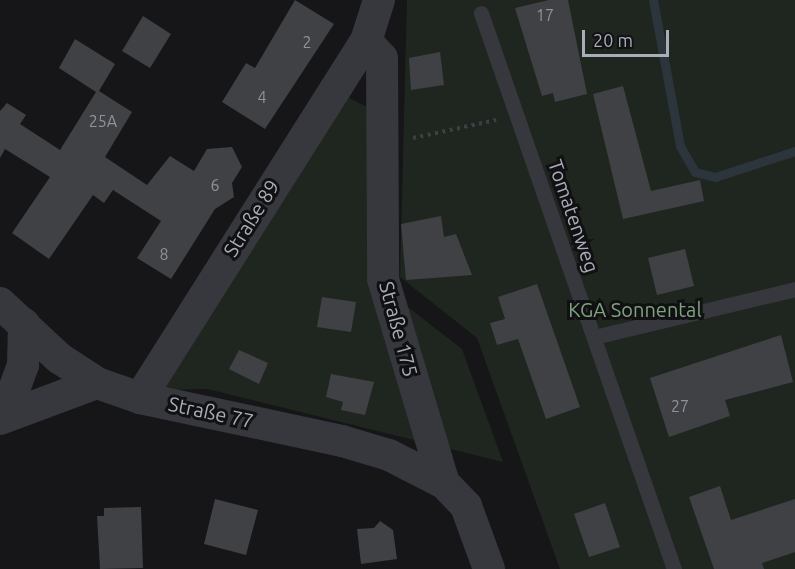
<!DOCTYPE html>
<meta charset="utf-8">
<style>
body{margin:0}
#map{position:relative;width:795px;height:569px;overflow:hidden;background:#161618;font-family:Ubuntu,sans-serif}
div>[style]{position:absolute}
[style*='--x']{left:calc(var(--x)*1px);top:calc(var(--y)*1px);width:calc(var(--w)*1px);rotate:calc(var(--a)*1deg)}
.green>*{inset:0;background:#1e261f}
.stream>*{height:9px;margin:-4.5px;padding:0 4.5px;transform-origin:4.5px;border-radius:4.5px;background:#2c353c}
.building>*{inset:0;background:#404145}
.path>*{height:4px;margin-top:-2px;transform-origin:0;background:repeating-linear-gradient(90deg,#3d3f44 0 3px,transparent 0 7.5px)}
.service>*{height:15px;margin:-7.5px;padding:0 7.5px;transform-origin:7.5px;border-radius:7.5px;background:#37383d}
.minor>*{height:32px;margin:-16px;padding:0 16px;transform-origin:16px;border-radius:16px;background:#37383d}
span{translate:-50% -50%;white-space:nowrap;text-align:center;line-height:1.15;-webkit-text-stroke:6px #111113;paint-order:stroke}
.number-label{font-size:16px;color:#8e929b}
.number-label span{-webkit-text-stroke-width:0}
.street-label{font-size:20px;color:#a8adb8}
.park-label{font-size:20px;color:#7fa381}
.scale{position:absolute;left:582px;top:30px;width:87px;height:27px;box-sizing:border-box;border:3px solid #a8adb8;border-top:0;padding-left:8px;font-size:18px;line-height:21px;white-space:nowrap;color:#a8adb8;-webkit-text-stroke:4px #111113;paint-order:stroke}
</style>
<div id="map">
<div class="green">
<i style="clip-path:polygon(407px 0,795px 0,795px 569px,560px 569px,477px 338px,400px 277px)"></i>
<i style="clip-path:polygon(343px 95px,377px 112px,382px 287px,462px 349px,503px 462px,207px 389px,156px 390px)"></i>
</div>
<div class="stream">
<i style="--x:653;--y:0;--w:148;--a:79.5"></i>
<i style="--x:680;--y:146;--w:30;--a:60"></i>
<i style="--x:695;--y:172;--w:21;--a:14"></i>
<i style="--x:715;--y:177;--w:84;--a:-18"></i>
</div>
<div class="building">
<i style="clip-path:polygon(295px 0,334px 24px,265px 129px,222px 102px,246px 63px,255px 68px)"></i>
<i style="clip-path:polygon(549px 0,568px 0,587px 94px,555px 102px,553px 93px,542px 96px,515px 8px)"></i>
<i style="clip-path:polygon(143px 16px,171px 34px,150px 68px,122px 51px)"></i>
<i style="clip-path:polygon(75px 39px,115px 64px,99px 91px,132px 112px,105px 157px,147px 185px,170px 156px,194px 171px,207px 149px,232px 147px,242px 167px,232px 183px,234px 197px,215px 209px,171px 279px,137px 258px,161px 221px,113px 190px,104px 203px,93px 195px,49px 259px,12px 233px,50px 177px,5px 149px,0 158px,0 111px,7px 103px,26px 115px,20px 124px,60px 150px,96px 92px,59px 68px)"></i>
<i style="clip-path:polygon(440px 52px,444px 85px,411px 90px,409px 58px)"></i>
<i style="clip-path:polygon(623px 86px,651px 191px,700px 180px,704px 201px,623px 219px,593px 94px)"></i>
<i style="clip-path:polygon(441px 216px,444px 237px,456px 234px,472px 275px,406px 280px,401px 224px)"></i>
<i style="clip-path:polygon(685px 249px,694px 286px,657px 295px,648px 258px)"></i>
<i style="clip-path:polygon(537px 284px,580px 407px,546px 419px,518px 339px,497px 345px,490px 323px,505px 319px,498px 297px)"></i>
<i style="clip-path:polygon(322px 297px,356px 302px,351px 332px,317px 327px)"></i>
<i style="clip-path:polygon(781px 335px,793px 382px,725px 400px,730px 416px,669px 437px,650px 378px)"></i>
<i style="clip-path:polygon(239px 350px,268px 363px,259px 384px,229px 369px)"></i>
<i style="clip-path:polygon(331px 374px,374px 382px,365px 415px,341px 410px,343px 402px,326px 397px)"></i>
<i style="clip-path:polygon(720px 486px,731px 520px,795px 499px,795px 552px,762px 563px,764px 569px,714px 569px,689px 497px)"></i>
<i style="clip-path:polygon(215px 499px,258px 510px,246px 555px,204px 544px)"></i>
<i style="clip-path:polygon(605px 503px,620px 547px,589px 557px,574px 514px)"></i>
<i style="clip-path:polygon(141px 507px,143px 568px,100px 569px,97px 516px,104px 516px,104px 508px)"></i>
<i style="clip-path:polygon(380px 521px,393px 530px,397px 559px,361px 564px,357px 529px,374px 528px)"></i>
</div>
<div class="path">
<i style="--x:413;--y:138;--w:85;--a:-12.2"></i>
</div>
<div class="service">
<i style="--x:481;--y:13;--w:589;--a:70.86"></i>
<i style="--x:594;--y:337;--w:207;--a:-13.4"></i>
</div>
<div class="minor">
<i style="--x:366;--y:41;--w:23;--a:47"></i>
<i style="--x:382;--y:58;--w:221;--a:89.7"></i>
<i style="--x:383;--y:279;--w:213;--a:73.4"></i>
<i style="--x:444;--y:483;--w:32;--a:46"></i>
<i style="--x:466;--y:506;--w:67;--a:69.9"></i>
<i style="--x:0;--y:303;--w:81;--a:43"></i>
<i style="--x:59;--y:358;--w:45;--a:33.3"></i>
<i style="--x:97;--y:383;--w:46;--a:19.2"></i>
<i style="--x:140;--y:398;--w:207;--a:12"></i>
<i style="--x:342;--y:441;--w:49;--a:16.6"></i>
<i style="--x:389;--y:455;--w:62;--a:27"></i>
<i style="--x:140;--y:398;--w:423;--a:-57.7"></i>
<i style="--x:366;--y:41;--w:43;--a:-72.4"></i>
<i style="--x:4;--y:417;--w:55;--a:-69.9"></i>
<i style="--x:23;--y:365;--w:41;--a:-88.6"></i>
<i style="--x:0;--y:419;--w:103;--a:-20.4"></i>
</div>
<div class="number-label">
<span style="left:545px;top:15px">17</span>
<span style="left:307px;top:42px">2</span>
<span style="left:262px;top:97px">4</span>
<span style="left:103px;top:121px">25A</span>
<span style="left:215px;top:185px">6</span>
<span style="left:164px;top:254px">8</span>
<span style="left:680px;top:406px">27</span>
</div>
<div class="street-label">
<span style="left:574px;top:216px;rotate:71deg">Tomatenweg</span>
<span style="left:251px;top:218px;rotate:-58deg">Straße 89</span>
<span style="left:399px;top:329px;rotate:75deg">Straße 175</span>
<span style="left:211px;top:412px;rotate:12deg">Straße 77</span>
</div>
<div class="park-label">
<span style="left:635px;top:309px">KGA Sonnental</span>
</div>
<div class="scale">20 m</div>
</div>
